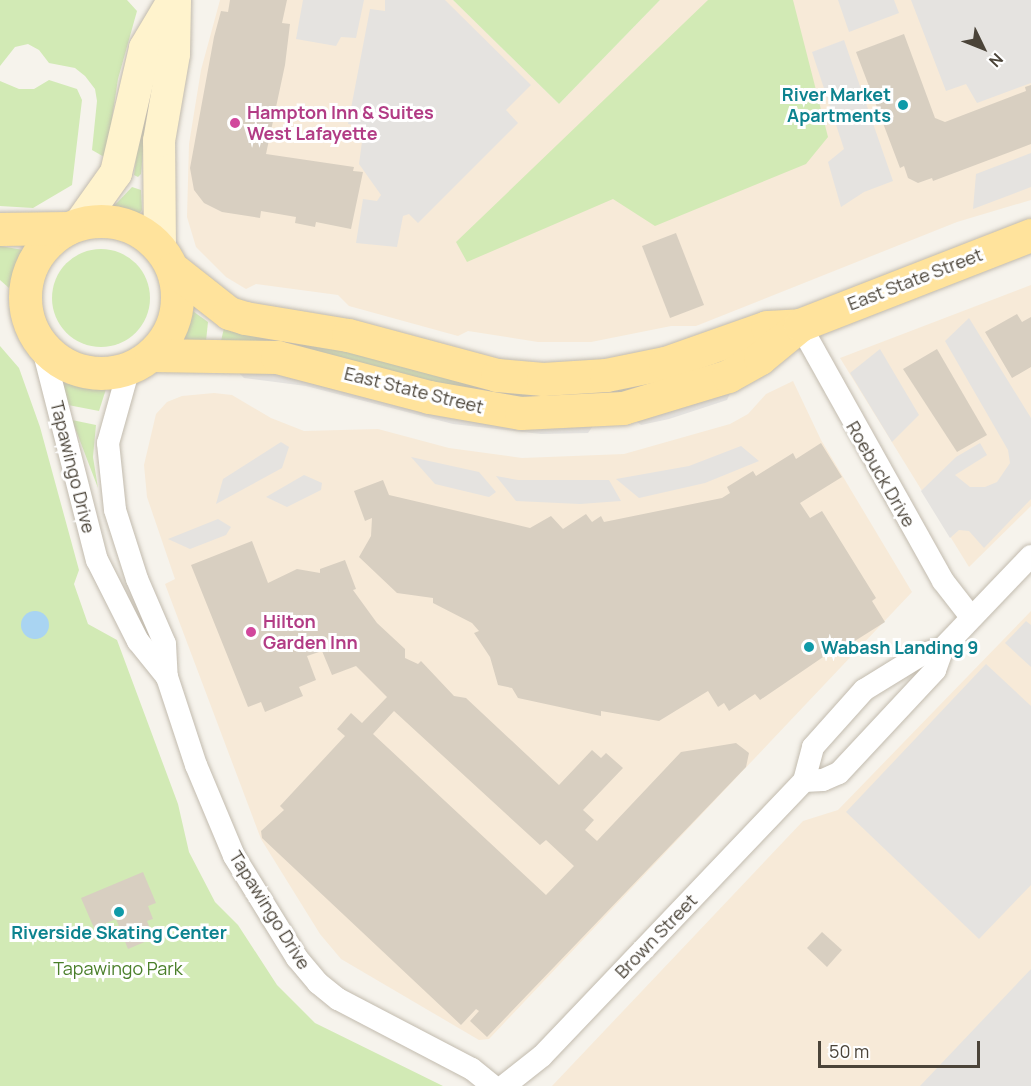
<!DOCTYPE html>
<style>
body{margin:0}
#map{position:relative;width:1031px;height:1086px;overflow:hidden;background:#f6f3ec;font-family:Manrope,sans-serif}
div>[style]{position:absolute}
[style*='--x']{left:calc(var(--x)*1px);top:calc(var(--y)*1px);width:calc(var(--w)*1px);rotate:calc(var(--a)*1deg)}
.commercial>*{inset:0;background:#f7ead8}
.green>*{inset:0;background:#d2eab5}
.round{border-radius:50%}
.parking>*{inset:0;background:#e5e3e0}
.water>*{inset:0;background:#a9d4f2}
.building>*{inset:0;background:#d8cfc1}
.roads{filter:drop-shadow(0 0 2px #c2bbae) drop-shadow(0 0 2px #c2bbae)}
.street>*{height:22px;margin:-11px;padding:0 11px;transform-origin:11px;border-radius:11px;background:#fff}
.secondary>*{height:32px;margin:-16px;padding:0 16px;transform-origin:16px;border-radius:16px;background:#fff3cd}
.primary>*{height:33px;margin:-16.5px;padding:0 16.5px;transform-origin:16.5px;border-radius:16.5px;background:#ffe39c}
.primary>.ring{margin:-16.5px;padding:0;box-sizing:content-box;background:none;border:33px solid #ffe39c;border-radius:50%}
.dots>*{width:16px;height:16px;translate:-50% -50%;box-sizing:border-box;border:3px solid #fff;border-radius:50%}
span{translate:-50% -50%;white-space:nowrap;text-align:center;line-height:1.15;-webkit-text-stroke:6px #fff;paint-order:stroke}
.culture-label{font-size:18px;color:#0d838f;font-weight:700}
.right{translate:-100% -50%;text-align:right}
.left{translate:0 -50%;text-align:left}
.hotel-label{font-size:18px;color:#b23c85;font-weight:700}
.street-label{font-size:18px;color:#4b4439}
.park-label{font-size:18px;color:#4a7f2a}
.north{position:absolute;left:953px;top:18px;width:60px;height:60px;-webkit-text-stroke:4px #fff;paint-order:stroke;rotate:133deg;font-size:16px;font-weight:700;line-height:24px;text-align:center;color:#4b4439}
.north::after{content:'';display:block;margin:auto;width:21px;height:27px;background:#4b4439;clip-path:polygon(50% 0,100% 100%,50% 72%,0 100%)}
.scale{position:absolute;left:818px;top:1041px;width:162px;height:27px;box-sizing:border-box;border:3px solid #4b4439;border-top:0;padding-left:8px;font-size:18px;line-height:21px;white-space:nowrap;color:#4b4439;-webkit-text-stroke:4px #fff;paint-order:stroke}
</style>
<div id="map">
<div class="commercial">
<i style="clip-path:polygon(220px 0,453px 0,559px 104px,660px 0,1031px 0,1031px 200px,957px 222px,696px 326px,671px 326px,591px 342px,538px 342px,468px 331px,458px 336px,349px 306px,338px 295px,256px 284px,246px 289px,226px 277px,196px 247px,187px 217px,189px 144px,201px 70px)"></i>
<i style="clip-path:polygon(1031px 285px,1031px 506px,969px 567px,840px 358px)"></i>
<i style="clip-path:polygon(793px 381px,821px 440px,912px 592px,489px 1039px,479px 1040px,341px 959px,320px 934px,261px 839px,165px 584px,175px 579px,147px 497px,144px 465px,156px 414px,167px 402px,182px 396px,214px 393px,232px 395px,271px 418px,304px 431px,378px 429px,449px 448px,522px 458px,624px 454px,730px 424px,748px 414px,766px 394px)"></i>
<i style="clip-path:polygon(1031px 611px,1031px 1086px,552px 1086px,803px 821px,838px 810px)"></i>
</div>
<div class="green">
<i style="clip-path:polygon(0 0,127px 0,137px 11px,118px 79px,106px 158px,92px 150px,97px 101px,95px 89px,85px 76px,75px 68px,49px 63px,39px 50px,28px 44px,15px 47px,0 66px)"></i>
<i style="clip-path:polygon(453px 0,660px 0,559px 104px)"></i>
<i style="clip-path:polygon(708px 0,793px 0,828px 137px,806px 164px,655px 226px,613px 199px,467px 262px,456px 242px)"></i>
<i style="clip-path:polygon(49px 80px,77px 89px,82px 100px,72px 185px,33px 208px,0 206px,0 81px,19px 89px,34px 89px)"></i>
<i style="clip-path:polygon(148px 96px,141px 174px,138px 177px,134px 175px,139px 135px)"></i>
<i style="clip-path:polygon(132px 187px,141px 190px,142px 210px,138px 215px,114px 206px)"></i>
<i style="clip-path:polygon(0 246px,23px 250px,9px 288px,0 280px)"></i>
<i class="round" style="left:52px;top:249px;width:98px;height:98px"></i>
<i style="clip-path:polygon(190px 309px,208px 322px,206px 341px,180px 340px)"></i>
<i style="clip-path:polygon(224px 328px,284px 334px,472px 381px,742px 353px,647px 391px,494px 398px,221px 341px)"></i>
<i style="clip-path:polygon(0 346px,19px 368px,40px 427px,79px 570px,74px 584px,88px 624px,117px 640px,178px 804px,189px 852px,215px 902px,238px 925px,277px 985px,315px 1023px,443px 1086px,0 1086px)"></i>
<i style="clip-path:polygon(62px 383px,106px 389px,99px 411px,68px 405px)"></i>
<i style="clip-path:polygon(72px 420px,96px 425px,93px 457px,98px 488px)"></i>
</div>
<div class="parking">
<i style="clip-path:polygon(303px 0,364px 0,356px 38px,341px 37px,336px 46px,296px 39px)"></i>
<i style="clip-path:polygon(385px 0,445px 0,531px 85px,506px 110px,518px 123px,418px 223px,409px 214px,403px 216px,397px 247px,356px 243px,363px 199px,377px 201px,381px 195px,359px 164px,364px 127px,348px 124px,370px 9px,385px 11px)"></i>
<i style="clip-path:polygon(838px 0,894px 0,899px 13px,849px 32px)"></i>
<i style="clip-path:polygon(911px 0,1031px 0,1031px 83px,977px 103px,966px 84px,946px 91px)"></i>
<i style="clip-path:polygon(844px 40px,893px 181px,864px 192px,841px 207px,828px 162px,844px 149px,812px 52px)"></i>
<i style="clip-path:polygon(1031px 153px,1031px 187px,973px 209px,976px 174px)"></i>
<i style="clip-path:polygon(969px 318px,1031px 418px,1031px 499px,984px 548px,969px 531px,959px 530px,950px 538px,921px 491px,956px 457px,980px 443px,987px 455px,955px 475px,970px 487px,985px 487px,997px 482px,1010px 463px,1008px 450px,945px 341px)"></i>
<i style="clip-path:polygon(880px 349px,919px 415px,892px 442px,850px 373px)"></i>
<i style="clip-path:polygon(233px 367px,595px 423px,588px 433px,541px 434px,453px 424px,306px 386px,244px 378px)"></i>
<i style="clip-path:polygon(733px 386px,727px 400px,669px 419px,641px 425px,631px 417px)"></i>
<i style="clip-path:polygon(281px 442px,289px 447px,282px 468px,216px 504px,223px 479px)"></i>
<i style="clip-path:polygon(741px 446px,759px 461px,705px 483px,639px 498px,616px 479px,689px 466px)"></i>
<i style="clip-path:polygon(411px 457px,479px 472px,496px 492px,489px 497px,435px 484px)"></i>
<i style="clip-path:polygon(304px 475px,322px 483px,321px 490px,287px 507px,266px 497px)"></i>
<i style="clip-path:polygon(496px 476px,518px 480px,609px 480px,621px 501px,580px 504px,516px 501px)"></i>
<i style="clip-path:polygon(218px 519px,231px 527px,226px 535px,190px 549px,168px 539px)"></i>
<i style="clip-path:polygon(1026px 621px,1031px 625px,1031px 667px,1005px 643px)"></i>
<i style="clip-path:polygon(986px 664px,1031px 706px,1031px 885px,979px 939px,846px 812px)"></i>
<i style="clip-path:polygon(1031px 969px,1031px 1086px,920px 1086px)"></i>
</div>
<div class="water">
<i class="round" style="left:21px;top:611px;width:28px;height:28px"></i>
</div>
<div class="building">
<i style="clip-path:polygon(230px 0,287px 0,282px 23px,290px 24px,285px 65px,266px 154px,354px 167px,353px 171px,363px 172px,351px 229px,316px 222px,315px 227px,295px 223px,296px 217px,261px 211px,260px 218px,222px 212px,204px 203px,194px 190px,190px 168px,214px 37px,221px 11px,228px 12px)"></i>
<i style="clip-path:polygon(904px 34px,935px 118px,945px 122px,1026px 91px,1025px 87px,1031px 85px,1031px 144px,933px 181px,932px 178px,918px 183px,908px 178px,904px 166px,900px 168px,856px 52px)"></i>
<i style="clip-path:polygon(676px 233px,704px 305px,670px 318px,642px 246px)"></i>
<i style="clip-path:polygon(1017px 314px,1022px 322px,1031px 317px,1031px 367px,1012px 378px,985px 332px)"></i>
<i style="clip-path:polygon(937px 349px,987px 435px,957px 452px,903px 369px)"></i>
<i style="clip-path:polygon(821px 443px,842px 477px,800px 503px,810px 518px,822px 511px,876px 598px,872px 601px,885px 622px,850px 644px,848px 640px,760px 700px,755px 694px,729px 711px,724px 703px,718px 707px,708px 691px,659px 721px,601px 711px,601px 716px,518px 698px,512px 688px,498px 685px,490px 657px,474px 633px,479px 631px,472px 623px,433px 603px,433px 598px,397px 593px,359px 557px,371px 536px,372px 518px,365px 521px,354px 491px,383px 480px,389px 495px,530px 528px,551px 516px,563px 529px,586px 514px,592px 522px,601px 516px,604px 522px,722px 498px,730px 493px,727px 487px,753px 471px,756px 476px,793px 453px,796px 459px)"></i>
<i style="clip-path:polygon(evenodd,252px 541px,268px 583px,297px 569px,320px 573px,320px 569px,345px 560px,356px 589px,353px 590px,377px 623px,405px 649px,405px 658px,418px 664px,421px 661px,454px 696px,466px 698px,559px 785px,592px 750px,601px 758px,606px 753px,623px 768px,583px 810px,594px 820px,585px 830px,597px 841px,681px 752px,736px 743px,749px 753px,746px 767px,487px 1037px,470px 1021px,479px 1011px,476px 1009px,461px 1025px,262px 838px,261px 831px,284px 810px,280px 806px,345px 736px,337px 729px,351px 713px,362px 723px,387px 697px,356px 666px,332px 675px,322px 651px,307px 656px,316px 680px,299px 687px,303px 696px,265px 712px,261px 702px,248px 707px,191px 565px,252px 541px,394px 711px,540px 845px,546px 840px,574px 866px,546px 895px,373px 734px,394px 711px)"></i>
<i style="clip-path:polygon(143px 872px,156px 903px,148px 906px,153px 919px,147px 921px,154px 938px,128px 949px,116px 919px,94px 928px,81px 898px)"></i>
<i style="clip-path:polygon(822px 932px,842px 950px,827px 967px,807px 948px)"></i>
</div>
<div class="roads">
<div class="street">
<i style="--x:800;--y:325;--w:293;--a:60.8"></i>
<i style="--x:943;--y:581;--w:46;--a:52.1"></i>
<i style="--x:42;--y:345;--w:222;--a:75.7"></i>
<i style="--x:97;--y:560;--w:91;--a:63.2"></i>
<i style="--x:138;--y:641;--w:46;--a:51.1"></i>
<i style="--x:129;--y:368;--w:78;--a:105.6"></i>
<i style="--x:108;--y:443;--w:67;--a:84"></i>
<i style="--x:115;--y:510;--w:72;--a:72.3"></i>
<i style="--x:137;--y:579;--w:71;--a:66.7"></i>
<i style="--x:165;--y:644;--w:33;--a:87"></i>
<i style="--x:167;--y:677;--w:93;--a:71.8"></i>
<i style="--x:196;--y:765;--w:99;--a:67.3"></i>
<i style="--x:234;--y:856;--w:120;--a:58.3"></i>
<i style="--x:297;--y:958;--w:33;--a:50"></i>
<i style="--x:318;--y:983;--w:26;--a:39"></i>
<i style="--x:338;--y:999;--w:151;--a:27.6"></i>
<i style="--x:472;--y:1069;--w:27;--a:39"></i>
<i style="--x:804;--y:781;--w:19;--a:-3"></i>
<i style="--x:823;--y:780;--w:17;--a:-24"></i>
<i style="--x:839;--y:773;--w:141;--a:-47"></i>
<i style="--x:935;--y:670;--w:23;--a:-70"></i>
<i style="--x:943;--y:648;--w:127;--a:-46.3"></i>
<i style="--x:504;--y:1086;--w:48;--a:-38.3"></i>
<i style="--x:542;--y:1056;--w:380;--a:-46.4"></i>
<i style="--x:804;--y:781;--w:35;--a:-75"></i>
<i style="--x:813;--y:747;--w:76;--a:-48.2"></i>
<i style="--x:864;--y:690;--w:67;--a:-31.6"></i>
<i style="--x:921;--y:655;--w:23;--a:-18"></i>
</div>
<div class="secondary">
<i style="--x:81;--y:222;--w:60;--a:-54.5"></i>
<i style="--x:116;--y:173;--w:128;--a:-76.9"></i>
<i style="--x:145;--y:48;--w:55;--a:-59.2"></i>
<i style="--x:160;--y:248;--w:107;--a:-90.5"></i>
<i style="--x:159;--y:141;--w:88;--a:-80.2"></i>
<i style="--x:174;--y:54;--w:54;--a:-88.9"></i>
</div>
<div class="primary">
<i class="ring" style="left:25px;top:221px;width:119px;height:119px"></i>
<i style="--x:0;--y:229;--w:68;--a:-0.8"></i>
<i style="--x:173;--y:269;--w:71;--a:38.2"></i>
<i style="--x:229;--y:313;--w:17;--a:17"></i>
<i style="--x:245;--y:318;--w:104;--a:9.4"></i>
<i style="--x:348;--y:335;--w:154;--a:15"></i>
<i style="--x:497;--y:375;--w:46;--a:5"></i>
<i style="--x:543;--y:379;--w:63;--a:-3.6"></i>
<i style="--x:606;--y:375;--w:60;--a:-11.5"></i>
<i style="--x:665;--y:363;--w:108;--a:-19.4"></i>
<i style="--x:767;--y:327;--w:33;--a:-3"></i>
<i style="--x:151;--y:355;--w:126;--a:0.9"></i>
<i style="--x:277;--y:357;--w:157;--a:14.7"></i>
<i style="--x:429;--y:397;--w:93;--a:9.9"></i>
<i style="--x:521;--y:413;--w:102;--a:-2.8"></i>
<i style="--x:623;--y:408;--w:110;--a:-16.9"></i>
<i style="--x:728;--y:376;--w:37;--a:-29"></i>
<i style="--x:760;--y:358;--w:52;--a:-39.5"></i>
<i style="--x:800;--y:325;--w:248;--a:-21.3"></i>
</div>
</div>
<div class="dots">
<i style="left:903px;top:105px;background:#0f9aa8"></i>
<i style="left:235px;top:123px;background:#d1479c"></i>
<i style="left:251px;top:632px;background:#d1479c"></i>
<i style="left:809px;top:647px;background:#0f9aa8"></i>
<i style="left:119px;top:912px;background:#0f9aa8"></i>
</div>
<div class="culture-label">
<span class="right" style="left:891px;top:105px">River Market<br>Apartments</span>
<span class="left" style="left:821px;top:647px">Wabash Landing 9</span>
<span style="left:119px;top:932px">Riverside Skating Center</span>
</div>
<div class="hotel-label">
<span class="left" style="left:247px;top:123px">Hampton Inn &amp; Suites<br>West Lafayette</span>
<span class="left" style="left:263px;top:632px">Hilton<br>Garden Inn</span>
</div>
<div class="street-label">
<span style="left:915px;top:279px;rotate:-21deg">East State Street</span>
<span style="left:414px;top:390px;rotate:14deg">East State Street</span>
<span style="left:73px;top:467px;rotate:76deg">Tapawingo Drive</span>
<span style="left:881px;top:474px;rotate:60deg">Roebuck Drive</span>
<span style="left:270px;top:910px;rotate:58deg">Tapawingo Drive</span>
<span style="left:656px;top:936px;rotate:-46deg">Brown Street</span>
</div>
<div class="park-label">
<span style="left:118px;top:968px">Tapawingo Park</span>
</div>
<div class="north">N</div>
<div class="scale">50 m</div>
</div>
